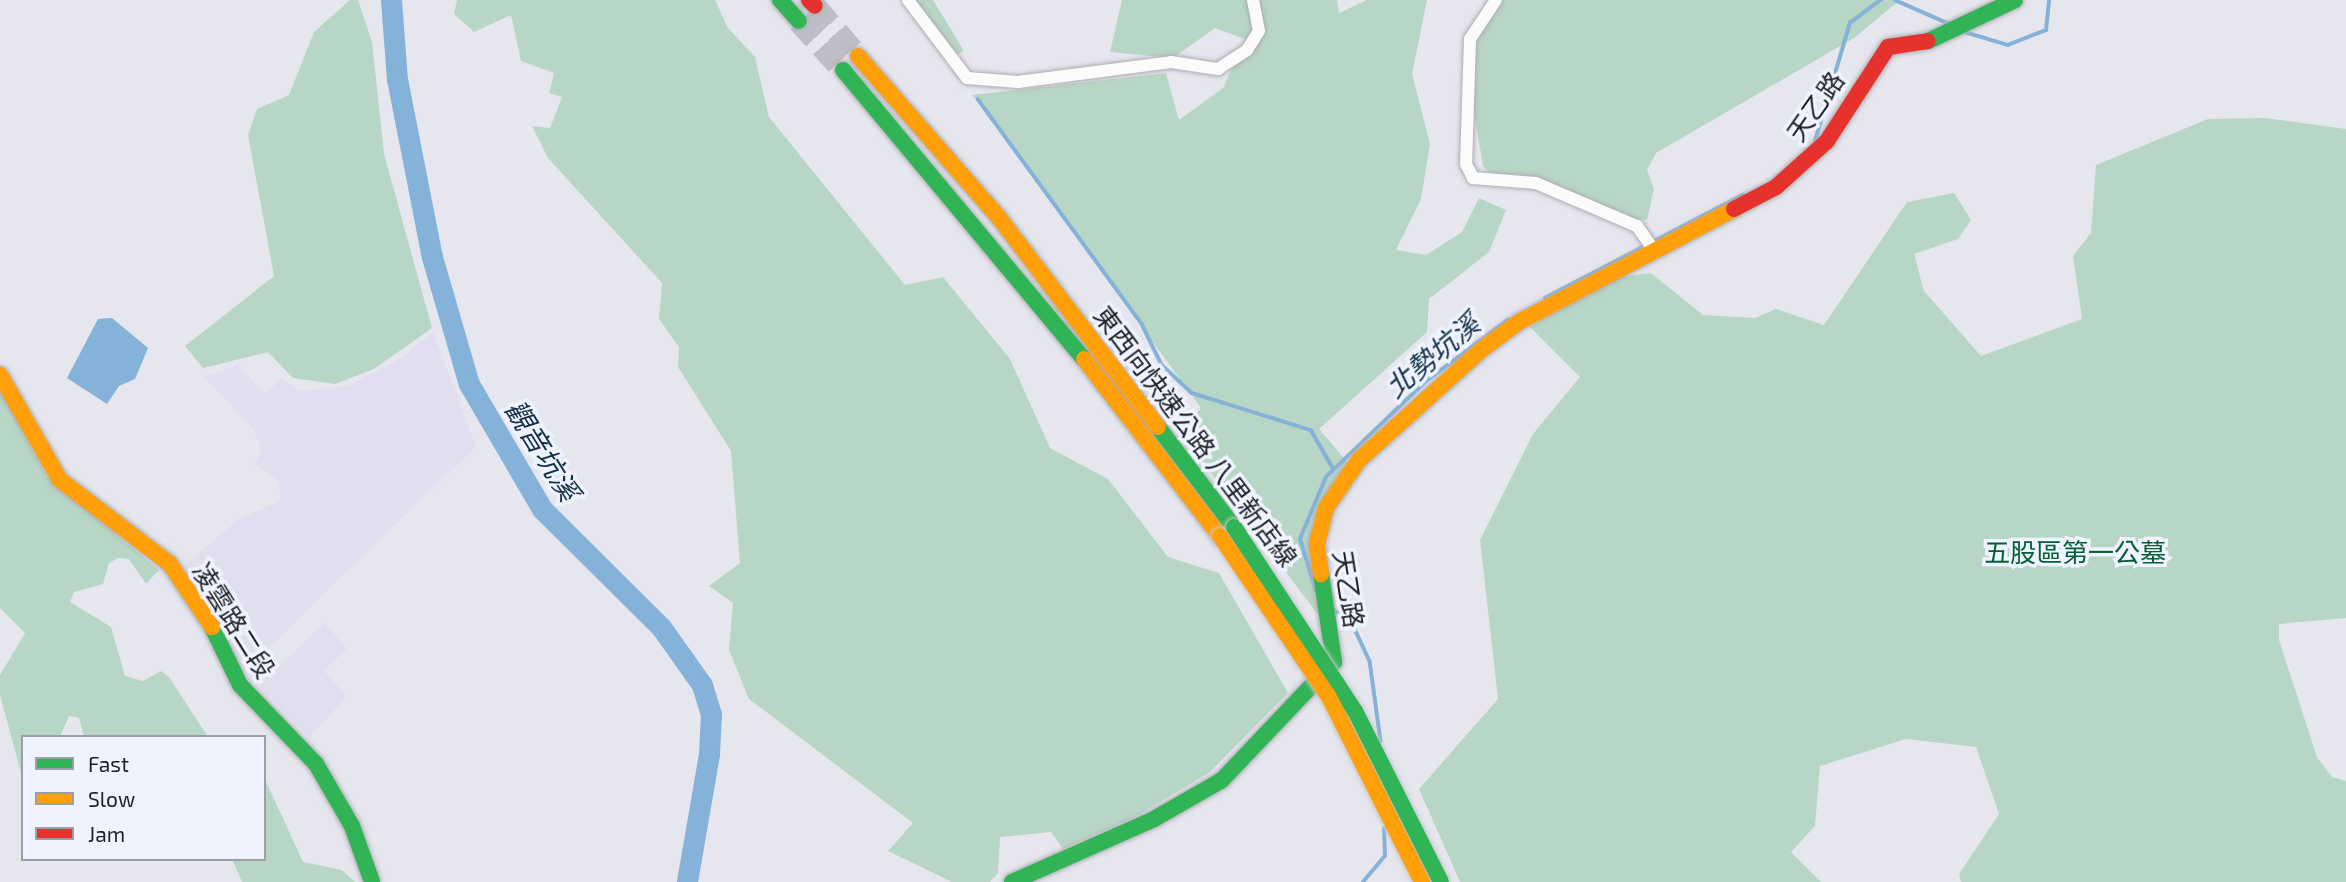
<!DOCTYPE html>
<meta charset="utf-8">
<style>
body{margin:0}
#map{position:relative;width:2346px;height:882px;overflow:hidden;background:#e6e7ee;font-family:"Exo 2","Noto Sans TC",sans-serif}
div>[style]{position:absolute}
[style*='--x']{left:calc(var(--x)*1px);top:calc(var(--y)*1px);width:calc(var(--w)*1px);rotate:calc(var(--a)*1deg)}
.industrial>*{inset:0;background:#e1dfef}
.green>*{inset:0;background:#b8d6c5}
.water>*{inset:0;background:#85b2d8}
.stream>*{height:3.5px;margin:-1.75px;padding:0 1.75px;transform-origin:1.75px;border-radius:1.75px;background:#85b2d8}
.river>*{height:21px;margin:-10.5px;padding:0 10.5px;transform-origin:10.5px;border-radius:10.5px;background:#85b2d8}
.highway-tunnel>*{height:23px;margin-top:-11.5px;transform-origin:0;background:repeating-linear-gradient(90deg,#bebfc6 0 23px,transparent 0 34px)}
.roads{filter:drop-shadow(0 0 2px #adaeb3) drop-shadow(0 0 2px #adaeb3)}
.street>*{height:12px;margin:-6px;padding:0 6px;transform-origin:6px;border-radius:6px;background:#fbfbfc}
.fast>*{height:16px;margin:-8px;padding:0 8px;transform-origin:8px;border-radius:8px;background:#30b455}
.slow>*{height:16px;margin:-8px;padding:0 8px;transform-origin:8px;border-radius:8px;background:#ff9f0a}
.jam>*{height:16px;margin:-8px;padding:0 8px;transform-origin:8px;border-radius:8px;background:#e5322d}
.bridges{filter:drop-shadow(0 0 2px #c5c5c9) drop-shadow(0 0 2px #c5c5c9)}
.fast-bridge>*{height:16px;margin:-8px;padding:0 8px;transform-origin:8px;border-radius:8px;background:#30b455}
.slow-bridge>*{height:16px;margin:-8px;padding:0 8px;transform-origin:8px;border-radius:8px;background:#ff9f0a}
span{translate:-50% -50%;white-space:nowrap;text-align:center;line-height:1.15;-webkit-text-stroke:7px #eff3ff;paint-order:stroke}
.street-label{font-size:26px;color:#1f2024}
.park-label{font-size:26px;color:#056135}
.water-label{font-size:28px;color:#143147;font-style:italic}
.legend{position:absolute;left:21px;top:735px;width:245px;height:126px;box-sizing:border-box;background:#eff3ff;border:2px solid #9c9fa7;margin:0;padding:9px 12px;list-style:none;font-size:21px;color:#1f2024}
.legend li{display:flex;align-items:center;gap:14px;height:35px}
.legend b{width:35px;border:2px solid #9c9fa7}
</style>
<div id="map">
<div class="industrial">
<i style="clip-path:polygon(433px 332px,476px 446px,245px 671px,218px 613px,184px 565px,239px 519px,280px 501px,279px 482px,255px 465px,261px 450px,254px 430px,204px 377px,238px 365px,265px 394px,282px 378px,299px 391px,348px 386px,403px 357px)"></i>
<i style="clip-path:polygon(325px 623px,347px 649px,324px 671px,347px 696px,309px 738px,258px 685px)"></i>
</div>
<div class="green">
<i style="clip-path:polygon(350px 0,358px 0,372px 42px,384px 154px,432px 328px,374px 369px,335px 384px,293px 378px,268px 352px,203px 368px,185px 346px,274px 276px,248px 135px,257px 109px,289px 95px,314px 32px)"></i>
<i style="clip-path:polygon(457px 0,715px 0,728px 28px,755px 57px,769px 117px,905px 285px,943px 277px,1010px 359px,1050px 448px,1108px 479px,1168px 557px,1219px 573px,1288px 693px,1210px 772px,1135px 817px,1063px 849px,1051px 832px,1000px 837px,998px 873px,990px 882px,952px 882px,888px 851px,913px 823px,749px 699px,729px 650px,733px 603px,709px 586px,740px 563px,731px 451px,678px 367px,679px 347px,659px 319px,662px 283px,548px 158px,532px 126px,550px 128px,562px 97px,549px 93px,554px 73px,521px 61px,511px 15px,474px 32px,454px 14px)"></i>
<i style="clip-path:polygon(913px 0,933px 0,964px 51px,951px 57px)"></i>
<i style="clip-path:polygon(1122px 0,1337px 0,1339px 13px,1367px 0,1427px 0,1412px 74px,1430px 144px,1421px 199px,1396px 250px,1426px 255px,1462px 232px,1479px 198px,1506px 210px,1489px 252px,1429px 299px,1427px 332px,1319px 429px,1349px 464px,1314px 552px,1334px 594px,1335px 614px,1323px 621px,1180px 432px,1201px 408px,972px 95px,1166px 73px,1179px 120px,1223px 88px,1245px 39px,1215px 28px,1173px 58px,1110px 52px)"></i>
<i style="clip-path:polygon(1500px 0,1900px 0,1854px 38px,1656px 153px,1647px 170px,1654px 189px,1647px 220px,1616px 216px,1565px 190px,1504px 187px,1483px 166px,1468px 76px,1480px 25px)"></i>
<i style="clip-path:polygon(2265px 118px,2346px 129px,2346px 618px,2279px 624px,2279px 640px,2317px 757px,2332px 777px,2346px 781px,2346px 882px,1961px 882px,1959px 874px,1999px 814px,1976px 747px,1906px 739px,1820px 766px,1815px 826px,1791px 852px,1821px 882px,1460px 882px,1419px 789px,1498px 699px,1480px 540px,1533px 434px,1580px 377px,1530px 327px,1613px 278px,1651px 273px,1703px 315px,1755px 318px,1776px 309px,1824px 325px,1907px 202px,1954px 193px,1971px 220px,1958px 239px,1914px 254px,1924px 291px,1981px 356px,2082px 319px,2073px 256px,2091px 233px,2096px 165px,2208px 119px)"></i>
<i style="clip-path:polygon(0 389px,47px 477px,159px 570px,146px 584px,129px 559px,118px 558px,109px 563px,103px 584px,74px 592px,70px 602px,111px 627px,125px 676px,143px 681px,161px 671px,169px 677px,208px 737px,84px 737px,79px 718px,69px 716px,60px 737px,23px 737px,23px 780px,0 695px,0 675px,25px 633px,0 608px)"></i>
<i style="clip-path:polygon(264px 777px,303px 862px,342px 870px,355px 882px,242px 882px,232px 859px,264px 859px)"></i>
</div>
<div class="water">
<i style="clip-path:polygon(112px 318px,148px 348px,135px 379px,119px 386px,107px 404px,67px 378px,98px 319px)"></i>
</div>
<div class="stream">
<i style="--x:1895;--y:0;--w:62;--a:23.7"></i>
<i style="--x:1965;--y:32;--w:45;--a:16.8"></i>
<i style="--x:2008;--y:45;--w:41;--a:-21.5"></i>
<i style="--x:2046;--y:30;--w:30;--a:-84"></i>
<i style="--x:978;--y:99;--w:278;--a:53.9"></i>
<i style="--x:1142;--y:324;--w:46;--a:64"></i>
<i style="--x:1162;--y:365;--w:41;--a:43"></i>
<i style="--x:1192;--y:393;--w:125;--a:17.3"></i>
<i style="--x:1311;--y:430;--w:44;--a:59.9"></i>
<i style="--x:1815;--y:141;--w:123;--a:-73.5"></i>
<i style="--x:1850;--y:23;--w:39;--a:-37"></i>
<i style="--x:1545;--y:298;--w:223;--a:-27.5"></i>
<i style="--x:1316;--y:591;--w:54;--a:-107.1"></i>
<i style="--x:1300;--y:539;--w:67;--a:-67.2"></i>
<i style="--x:1326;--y:477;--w:137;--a:-43.8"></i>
<i style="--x:1425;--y:382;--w:104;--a:-36.8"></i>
<i style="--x:1333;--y:609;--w:28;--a:41"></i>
<i style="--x:1354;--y:627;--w:38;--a:65"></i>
<i style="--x:1370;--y:661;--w:81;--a:82.2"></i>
<i style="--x:1363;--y:882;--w:34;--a:-50"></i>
<i style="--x:1385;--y:856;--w:27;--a:-92"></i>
</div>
<div class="river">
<i style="--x:391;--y:0;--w:79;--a:85.7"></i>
<i style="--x:397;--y:79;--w:181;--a:78.9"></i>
<i style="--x:432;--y:257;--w:132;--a:73.8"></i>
<i style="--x:469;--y:384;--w:145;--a:59.7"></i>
<i style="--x:542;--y:509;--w:168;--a:44.8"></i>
<i style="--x:661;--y:627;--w:71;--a:54.7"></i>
<i style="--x:702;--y:685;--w:30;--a:73"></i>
<i style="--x:711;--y:714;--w:40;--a:92.9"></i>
<i style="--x:709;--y:754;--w:130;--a:99.8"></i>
</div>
<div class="highway-tunnel">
<i style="--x:815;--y:6;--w:66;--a:49.3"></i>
<i style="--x:799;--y:21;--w:66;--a:48.1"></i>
</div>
<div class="roads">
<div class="street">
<i style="--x:908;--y:0;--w:98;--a:52.9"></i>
<i style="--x:967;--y:78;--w:51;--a:4.5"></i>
<i style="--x:1018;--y:82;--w:154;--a:-7.4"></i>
<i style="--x:1171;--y:62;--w:48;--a:8.5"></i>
<i style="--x:1218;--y:69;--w:35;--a:-33"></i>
<i style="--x:1247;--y:50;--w:22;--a:-58"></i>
<i style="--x:1259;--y:31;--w:32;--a:-101"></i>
<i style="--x:1496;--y:0;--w:47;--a:123.7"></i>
<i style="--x:1470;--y:39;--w:125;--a:91.8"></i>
<i style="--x:1466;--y:164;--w:16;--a:63"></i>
<i style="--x:1473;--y:178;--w:63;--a:4.5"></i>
<i style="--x:1536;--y:183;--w:110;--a:23.1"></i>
<i style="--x:1637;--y:226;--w:28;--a:55"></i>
</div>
<div class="fast">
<i style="--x:780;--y:0;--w:28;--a:48"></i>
<i style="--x:1928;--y:41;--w:96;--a:-25.2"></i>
<i style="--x:843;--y:70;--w:376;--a:50.2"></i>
<i style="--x:1158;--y:427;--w:126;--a:52.8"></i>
<i style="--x:212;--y:627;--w:64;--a:64.2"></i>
<i style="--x:240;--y:685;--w:110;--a:46.1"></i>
<i style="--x:316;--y:764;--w:72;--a:59.9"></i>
<i style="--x:352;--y:826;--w:59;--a:70.3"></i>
<i style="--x:1012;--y:882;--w:155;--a:-23.9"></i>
<i style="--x:1154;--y:819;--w:78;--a:-29.8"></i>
<i style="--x:1222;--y:780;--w:163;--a:-46.5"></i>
<i style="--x:1334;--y:662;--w:89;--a:-98.4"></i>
</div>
<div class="slow">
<i style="--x:858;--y:56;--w:216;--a:48.9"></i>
<i style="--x:1000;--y:219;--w:261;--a:52.8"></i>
<i style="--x:1084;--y:359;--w:223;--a:52.5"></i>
<i style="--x:0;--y:375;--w:121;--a:60.3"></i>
<i style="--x:60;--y:480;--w:138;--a:37.4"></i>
<i style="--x:170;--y:564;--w:76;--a:56.3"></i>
<i style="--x:1321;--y:574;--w:30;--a:-98"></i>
<i style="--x:1317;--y:544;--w:37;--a:-76"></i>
<i style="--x:1326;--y:508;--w:58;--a:-55.5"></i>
<i style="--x:1359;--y:460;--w:164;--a:-42"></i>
<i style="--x:1481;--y:350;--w:47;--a:-36.4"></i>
<i style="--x:1519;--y:322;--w:243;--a:-27.7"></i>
</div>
<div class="jam">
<i style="--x:809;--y:0;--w:8;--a:45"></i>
<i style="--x:1734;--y:209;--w:47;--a:-27.6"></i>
<i style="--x:1776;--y:187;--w:69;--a:-42"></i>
<i style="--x:1827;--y:141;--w:112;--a:-57"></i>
<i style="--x:1888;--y:47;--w:40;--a:-8.5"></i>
</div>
</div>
<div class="bridges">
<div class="fast-bridge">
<i style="--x:1234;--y:527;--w:220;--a:56.7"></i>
<i style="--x:1355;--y:711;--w:191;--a:63.3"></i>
</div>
<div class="slow-bridge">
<i style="--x:1220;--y:536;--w:194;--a:55.9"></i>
<i style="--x:1329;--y:697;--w:207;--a:63.3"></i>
</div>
</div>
<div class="street-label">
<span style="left:1815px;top:106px;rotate:-55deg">天乙路</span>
<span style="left:1196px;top:436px;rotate:53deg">東西向快速公路 八里新店線</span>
<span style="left:1349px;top:589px;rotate:81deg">天乙路</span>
<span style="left:234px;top:620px;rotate:58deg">凌雲路二段</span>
</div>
<div class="park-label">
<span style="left:2075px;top:552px">五股區第一公墓</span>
</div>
<div class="water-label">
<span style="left:1432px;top:355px;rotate:-40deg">北勢坑溪</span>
<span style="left:543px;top:450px;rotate:58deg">觀音坑溪</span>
</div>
<ul class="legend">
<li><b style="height:9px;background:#30b455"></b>Fast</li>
<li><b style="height:9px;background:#ff9f0a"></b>Slow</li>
<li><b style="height:9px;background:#e5322d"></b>Jam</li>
</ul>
</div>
